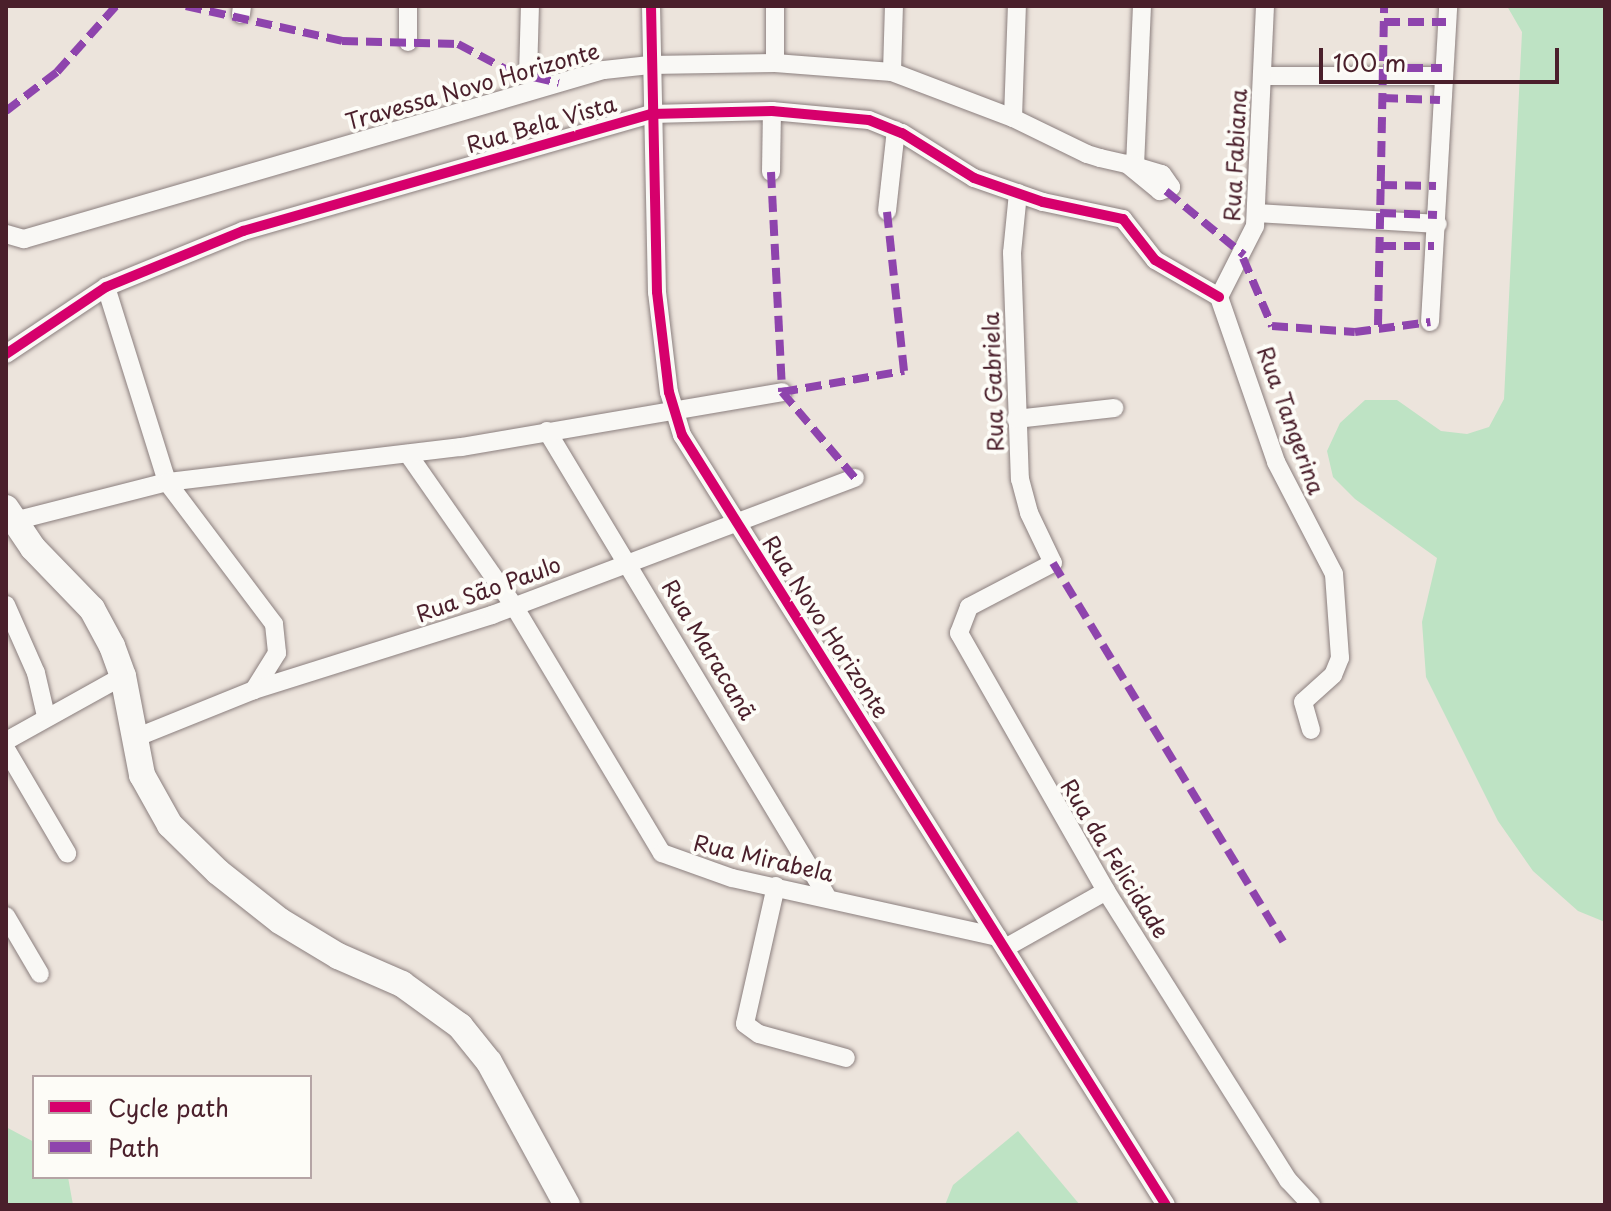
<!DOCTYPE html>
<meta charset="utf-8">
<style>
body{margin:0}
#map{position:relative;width:1611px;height:1211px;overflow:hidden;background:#ece4dc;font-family:"Playpen Sans",sans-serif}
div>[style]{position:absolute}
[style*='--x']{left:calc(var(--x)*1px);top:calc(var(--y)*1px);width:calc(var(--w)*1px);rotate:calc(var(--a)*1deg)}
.green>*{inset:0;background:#bee3c4}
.roads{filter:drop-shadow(0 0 2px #8b7f7e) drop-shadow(0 0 2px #8b7f7e)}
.street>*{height:18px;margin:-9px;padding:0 9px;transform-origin:9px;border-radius:9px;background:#f9f8f5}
.secondary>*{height:26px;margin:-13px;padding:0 13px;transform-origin:13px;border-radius:13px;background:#f9f8f5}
.quiet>*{height:8px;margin-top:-4px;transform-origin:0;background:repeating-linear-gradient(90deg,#8e44ad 0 16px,transparent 0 24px)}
.cycleway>*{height:10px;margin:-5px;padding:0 5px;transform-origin:5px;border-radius:5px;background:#d6006c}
span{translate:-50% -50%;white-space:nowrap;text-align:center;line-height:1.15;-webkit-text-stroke:8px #fdfcf7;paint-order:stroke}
.street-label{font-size:22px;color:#4a1f2b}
.frame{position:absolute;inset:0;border:8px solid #4a1f2b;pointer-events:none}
.legend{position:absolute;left:32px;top:1075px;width:280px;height:104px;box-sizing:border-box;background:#fdfcf7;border:2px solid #b5a4a5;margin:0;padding:10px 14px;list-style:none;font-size:24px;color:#4a1f2b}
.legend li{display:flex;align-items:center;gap:16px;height:40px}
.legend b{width:40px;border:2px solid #b5a4a5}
.scale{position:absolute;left:1319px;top:48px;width:240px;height:36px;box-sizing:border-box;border:4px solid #4a1f2b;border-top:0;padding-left:10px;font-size:24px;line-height:28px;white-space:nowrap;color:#4a1f2b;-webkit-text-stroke:6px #fdfcf7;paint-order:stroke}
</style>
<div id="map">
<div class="green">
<i style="clip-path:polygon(1507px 6px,1605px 6px,1605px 922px,1578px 911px,1533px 871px,1498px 821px,1426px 677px,1422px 622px,1437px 558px,1355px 499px,1333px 477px,1327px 451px,1340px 423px,1365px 400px,1397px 400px,1441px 431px,1467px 434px,1489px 427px,1504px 399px,1522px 32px)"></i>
<i style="clip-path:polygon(6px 1127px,34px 1142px,34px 1177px,68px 1177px,73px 1205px,6px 1205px)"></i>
<i style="clip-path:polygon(1018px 1131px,1080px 1205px,945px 1205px,953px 1185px)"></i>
</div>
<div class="roads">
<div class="street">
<i style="--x:408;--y:6;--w:36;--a:90"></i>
<i style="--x:651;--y:6;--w:286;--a:88.8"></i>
<i style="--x:657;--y:292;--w:101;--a:83.2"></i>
<i style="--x:669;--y:392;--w:45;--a:73.2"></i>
<i style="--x:682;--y:435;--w:909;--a:57.85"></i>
<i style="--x:241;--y:14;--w:8;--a:-83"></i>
<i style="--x:775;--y:63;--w:57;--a:-90"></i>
<i style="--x:892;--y:72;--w:66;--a:-88.3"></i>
<i style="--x:528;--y:76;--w:70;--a:-88.4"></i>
<i style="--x:1263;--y:76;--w:178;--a:0"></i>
<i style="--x:1013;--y:118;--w:112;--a:-88"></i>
<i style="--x:1135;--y:166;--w:160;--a:-87.5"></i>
<i style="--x:771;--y:172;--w:61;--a:-89.1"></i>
<i style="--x:1018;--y:193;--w:60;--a:95.7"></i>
<i style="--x:1012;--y:253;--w:226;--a:88"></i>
<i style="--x:1020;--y:479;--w:35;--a:75"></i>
<i style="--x:1029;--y:513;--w:55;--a:64.4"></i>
<i style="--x:1053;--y:563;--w:95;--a:152.4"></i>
<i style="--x:969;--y:607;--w:28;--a:111"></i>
<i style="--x:959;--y:633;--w:297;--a:60.3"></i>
<i style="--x:1106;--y:891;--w:342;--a:57.8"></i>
<i style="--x:1288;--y:1180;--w:34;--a:47"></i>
<i style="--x:887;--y:211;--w:81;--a:-83.7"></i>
<i style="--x:1257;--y:213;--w:181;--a:3.5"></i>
<i style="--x:6;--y:234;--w:19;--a:16"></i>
<i style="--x:24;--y:239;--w:604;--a:-16.25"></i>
<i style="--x:604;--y:70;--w:46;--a:-6.2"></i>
<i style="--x:650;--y:65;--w:125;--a:-0.9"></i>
<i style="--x:775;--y:63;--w:117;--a:4.4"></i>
<i style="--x:892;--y:72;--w:129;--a:20.8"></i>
<i style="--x:1013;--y:118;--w:82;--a:25.9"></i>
<i style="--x:1087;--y:154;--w:14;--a:17"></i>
<i style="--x:1100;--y:158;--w:36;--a:13"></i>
<i style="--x:1135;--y:166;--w:28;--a:17"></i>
<i style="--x:1162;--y:174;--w:16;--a:55"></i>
<i style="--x:1171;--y:187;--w:12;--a:160"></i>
<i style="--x:1160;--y:191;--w:43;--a:-140.7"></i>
<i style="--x:106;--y:287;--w:204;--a:72.6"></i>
<i style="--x:167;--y:482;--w:178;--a:53"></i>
<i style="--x:274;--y:624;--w:29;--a:84"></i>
<i style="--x:277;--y:653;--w:44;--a:121.9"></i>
<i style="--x:1219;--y:297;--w:175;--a:70.9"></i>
<i style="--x:1276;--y:462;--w:126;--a:62.6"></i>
<i style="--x:1334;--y:574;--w:84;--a:85.9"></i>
<i style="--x:1340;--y:658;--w:18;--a:112"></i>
<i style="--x:1333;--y:675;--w:40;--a:138"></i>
<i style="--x:1303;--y:702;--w:29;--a:74"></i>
<i style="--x:1219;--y:297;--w:80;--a:-63.1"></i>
<i style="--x:1255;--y:226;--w:220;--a:-87.4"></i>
<i style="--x:1430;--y:322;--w:317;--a:-86.7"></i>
<i style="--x:6;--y:354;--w:120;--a:-33.8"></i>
<i style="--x:106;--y:287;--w:148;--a:-22.2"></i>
<i style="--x:243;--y:231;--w:424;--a:-16"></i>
<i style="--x:651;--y:114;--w:121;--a:-1.4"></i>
<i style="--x:772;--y:111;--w:97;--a:5.3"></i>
<i style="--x:869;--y:120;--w:35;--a:22"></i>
<i style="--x:902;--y:133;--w:85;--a:32"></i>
<i style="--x:974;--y:178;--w:73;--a:19.2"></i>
<i style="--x:1043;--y:202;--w:82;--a:12"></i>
<i style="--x:1123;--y:219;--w:52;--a:52"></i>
<i style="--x:1155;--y:260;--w:74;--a:30"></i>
<i style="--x:1016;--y:419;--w:99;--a:-6.4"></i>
<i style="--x:547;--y:431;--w:541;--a:58.98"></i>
<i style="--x:408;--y:454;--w:185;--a:55.1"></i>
<i style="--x:514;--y:606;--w:288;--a:59.1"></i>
<i style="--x:662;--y:853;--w:74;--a:19.7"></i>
<i style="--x:732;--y:878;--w:272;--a:12.5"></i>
<i style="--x:14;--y:521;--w:158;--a:-14.3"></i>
<i style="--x:167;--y:482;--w:296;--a:-6.8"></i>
<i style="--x:461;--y:447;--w:326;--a:-9.7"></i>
<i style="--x:6;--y:605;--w:74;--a:66.2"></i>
<i style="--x:36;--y:673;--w:44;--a:76.9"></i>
<i style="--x:135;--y:738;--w:128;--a:-22"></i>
<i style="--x:254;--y:690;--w:250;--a:-17.5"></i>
<i style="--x:492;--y:615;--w:388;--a:-20.7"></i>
<i style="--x:6;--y:741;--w:134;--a:-29.1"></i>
<i style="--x:6;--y:749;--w:121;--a:59.6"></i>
<i style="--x:776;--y:886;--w:141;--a:102.7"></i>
<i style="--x:745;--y:1024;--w:17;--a:36"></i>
<i style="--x:759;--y:1034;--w:90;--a:15.4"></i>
<i style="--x:6;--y:916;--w:67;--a:59.6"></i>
<i style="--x:1005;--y:948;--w:116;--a:-29.4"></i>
</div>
<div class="secondary">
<i style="--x:6;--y:508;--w:48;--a:56"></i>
<i style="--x:33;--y:548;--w:85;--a:46"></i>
<i style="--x:92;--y:609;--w:42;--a:61.6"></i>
<i style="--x:112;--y:646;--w:32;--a:70"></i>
<i style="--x:123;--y:676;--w:101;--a:79.1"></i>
<i style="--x:142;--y:775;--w:57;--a:60.8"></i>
<i style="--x:170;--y:825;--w:67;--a:44.4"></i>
<i style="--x:218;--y:872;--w:79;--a:38.3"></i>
<i style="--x:280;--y:921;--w:68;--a:31.1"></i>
<i style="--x:338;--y:956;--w:70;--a:23.6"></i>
<i style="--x:402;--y:984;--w:72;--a:35.9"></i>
<i style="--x:460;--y:1026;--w:46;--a:51.1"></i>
<i style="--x:489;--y:1062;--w:163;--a:61.4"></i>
</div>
</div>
<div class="quiet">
<i style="--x:186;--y:6;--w:160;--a:12.6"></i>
<i style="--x:342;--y:41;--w:116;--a:1.5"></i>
<i style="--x:458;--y:44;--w:60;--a:27.8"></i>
<i style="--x:511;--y:72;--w:49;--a:12.9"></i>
<i style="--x:1384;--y:22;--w:62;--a:0"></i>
<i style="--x:1383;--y:68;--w:59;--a:0"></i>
<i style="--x:1382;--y:98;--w:58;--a:2"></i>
<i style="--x:6;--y:111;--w:64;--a:-37.4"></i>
<i style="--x:57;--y:72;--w:89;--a:-48.2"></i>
<i style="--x:771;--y:172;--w:220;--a:87.1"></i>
<i style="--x:1381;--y:185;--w:55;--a:1"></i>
<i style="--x:1166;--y:191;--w:101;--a:39.4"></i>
<i style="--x:1380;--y:213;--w:57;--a:2"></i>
<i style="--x:1380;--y:246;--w:54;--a:0"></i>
<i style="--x:1243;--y:258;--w:74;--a:66.9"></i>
<i style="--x:1272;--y:326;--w:83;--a:4.1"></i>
<i style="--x:1355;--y:332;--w:76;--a:-7.6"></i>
<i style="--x:1378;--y:325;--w:319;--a:-88.9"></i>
<i style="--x:782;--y:392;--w:124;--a:-9.8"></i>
<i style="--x:904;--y:371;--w:161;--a:-96.1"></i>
<i style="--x:782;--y:392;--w:113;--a:49.7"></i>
<i style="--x:1053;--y:563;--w:443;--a:58.7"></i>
</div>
<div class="cycleway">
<i style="--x:651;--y:6;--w:286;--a:88.8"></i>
<i style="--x:657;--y:292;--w:101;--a:83.2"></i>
<i style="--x:669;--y:392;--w:45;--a:73.2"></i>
<i style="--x:682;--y:435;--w:909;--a:57.85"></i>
<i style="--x:6;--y:354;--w:120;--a:-33.8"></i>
<i style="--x:106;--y:287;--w:148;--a:-22.2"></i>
<i style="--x:243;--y:231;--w:424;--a:-16"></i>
<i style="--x:651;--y:114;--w:121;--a:-1.4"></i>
<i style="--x:772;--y:111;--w:97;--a:5.3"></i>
<i style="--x:869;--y:120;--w:35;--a:22"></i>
<i style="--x:902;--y:133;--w:85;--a:32"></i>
<i style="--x:974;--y:178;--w:73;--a:19.2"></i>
<i style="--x:1043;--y:202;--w:82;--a:12"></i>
<i style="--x:1123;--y:219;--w:52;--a:52"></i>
<i style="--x:1155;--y:260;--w:74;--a:30"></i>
</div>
<div class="street-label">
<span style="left:472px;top:85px;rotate:-16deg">Travessa Novo Horizonte</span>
<span style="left:541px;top:123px;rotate:-16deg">Rua Bela Vista</span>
<span style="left:1234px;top:155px;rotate:-87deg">Rua Fabiana</span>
<span style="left:992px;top:382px;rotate:-92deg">Rua Gabriela</span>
<span style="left:1292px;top:420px;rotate:70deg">Rua Tangerina</span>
<span style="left:488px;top:588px;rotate:-20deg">Rua São Paulo</span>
<span style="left:827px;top:626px;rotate:57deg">Rua Novo Horizonte</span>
<span style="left:710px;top:649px;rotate:59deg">Rua Maracanã</span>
<span style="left:764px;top:857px;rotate:13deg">Rua Mirabela</span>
<span style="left:1116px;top:858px;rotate:58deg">Rua da Felicidade</span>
</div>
<div class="frame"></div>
<ul class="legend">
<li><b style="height:10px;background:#d6006c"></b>Cycle path</li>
<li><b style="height:10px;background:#8e44ad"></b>Path</li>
</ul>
<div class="scale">100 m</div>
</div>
